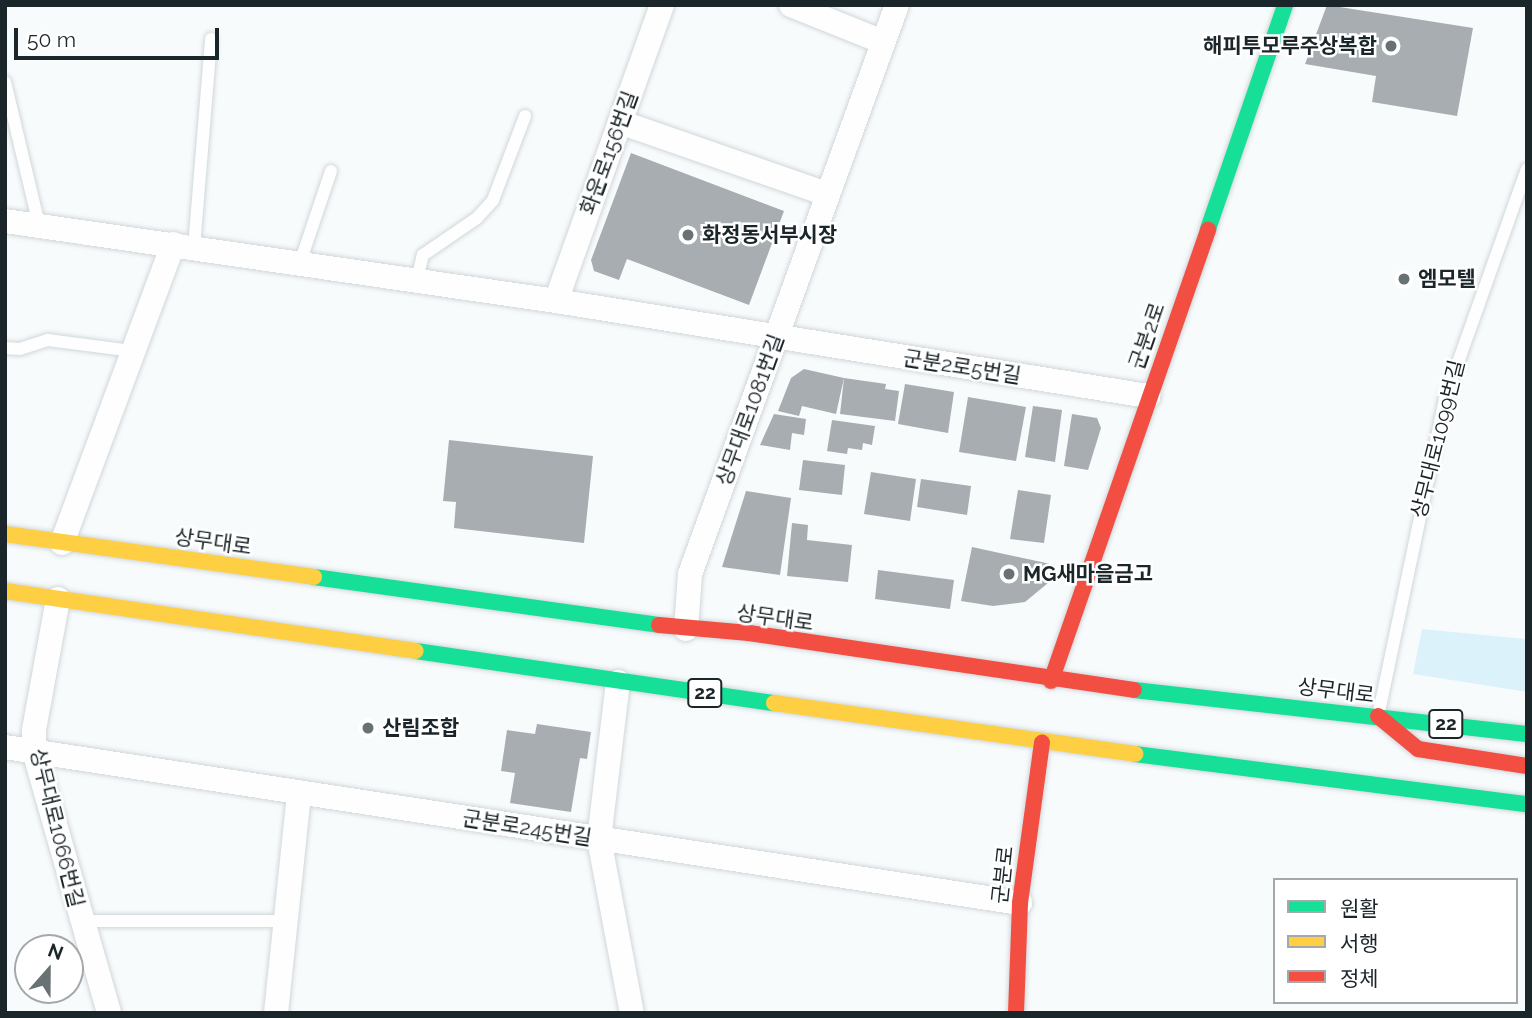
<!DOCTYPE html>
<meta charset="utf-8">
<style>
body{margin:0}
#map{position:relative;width:1532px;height:1018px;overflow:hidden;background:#f8fbfc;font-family:Raleway,"Noto Sans KR",sans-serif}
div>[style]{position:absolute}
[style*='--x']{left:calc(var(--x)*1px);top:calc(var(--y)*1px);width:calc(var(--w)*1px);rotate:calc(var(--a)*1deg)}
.green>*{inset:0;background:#dbf2fb}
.building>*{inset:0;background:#a7adb0}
.roads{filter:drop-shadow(0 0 2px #d0d7da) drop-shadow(0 0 2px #d0d7da)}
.lane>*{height:12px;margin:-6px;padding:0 6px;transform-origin:6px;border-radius:6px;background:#fefeff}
.street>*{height:24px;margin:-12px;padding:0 12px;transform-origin:12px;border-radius:12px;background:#fefeff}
.fast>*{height:16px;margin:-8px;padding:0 8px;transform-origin:8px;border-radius:8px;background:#16e098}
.slow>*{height:16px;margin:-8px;padding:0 8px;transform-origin:8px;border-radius:8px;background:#ffcf43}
.jam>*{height:16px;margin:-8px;padding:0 8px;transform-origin:8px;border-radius:8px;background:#f24e42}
.dots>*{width:19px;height:19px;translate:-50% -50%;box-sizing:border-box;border:4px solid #fff;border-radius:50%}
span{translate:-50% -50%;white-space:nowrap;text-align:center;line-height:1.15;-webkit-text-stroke:5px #fff;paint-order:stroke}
.shield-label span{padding:2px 5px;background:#fff;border:2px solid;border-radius:5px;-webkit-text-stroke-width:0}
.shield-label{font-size:19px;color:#1b262a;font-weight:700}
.poi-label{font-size:21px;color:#1b262a;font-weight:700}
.right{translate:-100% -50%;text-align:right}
.left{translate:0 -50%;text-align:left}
.street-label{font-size:21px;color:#1b262a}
.frame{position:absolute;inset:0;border:7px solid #1b262a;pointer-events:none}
.legend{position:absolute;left:1273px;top:878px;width:245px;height:126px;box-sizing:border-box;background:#fff;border:2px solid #a4a8aa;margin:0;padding:9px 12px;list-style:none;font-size:21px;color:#1b262a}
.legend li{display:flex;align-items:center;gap:14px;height:35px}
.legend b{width:35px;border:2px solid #a4a8aa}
.north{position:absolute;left:14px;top:934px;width:70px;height:70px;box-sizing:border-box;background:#fff;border:2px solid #a4a8aa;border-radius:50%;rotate:21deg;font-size:19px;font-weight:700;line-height:28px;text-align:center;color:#1b262a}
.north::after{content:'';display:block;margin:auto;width:24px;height:32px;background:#687174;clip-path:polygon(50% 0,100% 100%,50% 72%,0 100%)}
.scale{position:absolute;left:14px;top:28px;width:205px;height:32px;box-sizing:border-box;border:4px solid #1b262a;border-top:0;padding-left:9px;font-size:21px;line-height:24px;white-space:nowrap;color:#1b262a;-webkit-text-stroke:5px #fff;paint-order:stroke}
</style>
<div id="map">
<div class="green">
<i style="clip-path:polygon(1422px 629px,1527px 639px,1527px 692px,1413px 674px)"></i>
</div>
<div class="building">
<i style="clip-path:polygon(1327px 5px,1473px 28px,1457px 116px,1372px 102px,1376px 76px,1305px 64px)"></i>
<i style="clip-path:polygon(631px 153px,784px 211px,749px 305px,627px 259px,619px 280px,594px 271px,591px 260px)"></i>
<i style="clip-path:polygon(804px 369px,844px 378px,836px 414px,802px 406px,799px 416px,778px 411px,791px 378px)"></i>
<i style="clip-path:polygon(844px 378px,886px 384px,885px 389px,899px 391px,895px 421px,840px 414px)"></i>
<i style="clip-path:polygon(905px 384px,954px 392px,948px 433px,898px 424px)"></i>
<i style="clip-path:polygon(968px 397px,1026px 407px,1016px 461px,959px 452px)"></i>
<i style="clip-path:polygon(1033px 406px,1062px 410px,1055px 462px,1025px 457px)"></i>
<i style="clip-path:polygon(774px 414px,806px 419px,804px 435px,792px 433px,790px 450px,760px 445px)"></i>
<i style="clip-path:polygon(1072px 414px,1097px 418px,1101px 428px,1088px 470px,1064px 466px)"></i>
<i style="clip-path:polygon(832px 420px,875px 426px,872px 445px,863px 443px,862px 450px,848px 448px,847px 454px,827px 451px)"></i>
<i style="clip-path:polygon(449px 440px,593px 456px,584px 543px,454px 528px,456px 502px,443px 501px)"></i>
<i style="clip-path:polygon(803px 460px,845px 465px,842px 495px,799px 490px)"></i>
<i style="clip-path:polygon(871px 472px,916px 479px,910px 521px,864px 514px)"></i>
<i style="clip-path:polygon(921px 479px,971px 486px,967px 515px,917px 507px)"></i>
<i style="clip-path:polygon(1018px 490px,1051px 495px,1044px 543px,1010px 539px)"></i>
<i style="clip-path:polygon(746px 491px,791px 498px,780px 575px,722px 567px)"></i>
<i style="clip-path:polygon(792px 523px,808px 525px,807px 540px,852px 545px,848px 582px,787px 576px)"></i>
<i style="clip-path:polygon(972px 547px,1055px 565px,1048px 583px,1025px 602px,993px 606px,961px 601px)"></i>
<i style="clip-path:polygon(878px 570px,954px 580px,950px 609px,875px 599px)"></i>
<i style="clip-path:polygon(537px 724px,591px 732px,587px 759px,580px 758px,571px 812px,510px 803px,515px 773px,501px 771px,507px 730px,535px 734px)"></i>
</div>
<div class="roads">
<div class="lane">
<i style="--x:5;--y:82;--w:147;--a:76.6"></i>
<i style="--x:194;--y:247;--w:209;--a:-85.3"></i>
<i style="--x:300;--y:263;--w:97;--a:-71.4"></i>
<i style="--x:417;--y:280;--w:26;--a:-77"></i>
<i style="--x:423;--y:255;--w:65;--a:-34.4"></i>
<i style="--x:477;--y:218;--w:24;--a:-48"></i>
<i style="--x:493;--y:200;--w:90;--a:-69.1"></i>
<i style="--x:5;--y:348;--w:15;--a:4"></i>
<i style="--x:20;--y:349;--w:29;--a:-18"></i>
<i style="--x:48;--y:340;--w:86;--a:7.4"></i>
<i style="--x:1379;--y:712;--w:320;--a:-78.1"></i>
<i style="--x:1445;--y:399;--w:244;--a:-70.4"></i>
<i style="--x:81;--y:921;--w:202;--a:0"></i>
</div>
<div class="street">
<i style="--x:791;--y:5;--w:99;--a:21.9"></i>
<i style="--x:620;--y:122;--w:219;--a:19.2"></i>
<i style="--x:5;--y:221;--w:557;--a:8.26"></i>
<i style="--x:556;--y:301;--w:600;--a:9.12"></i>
<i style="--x:556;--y:301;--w:314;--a:-70.3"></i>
<i style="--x:62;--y:543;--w:319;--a:-69.6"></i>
<i style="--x:58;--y:599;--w:133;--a:100.4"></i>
<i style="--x:34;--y:730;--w:21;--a:90"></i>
<i style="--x:34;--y:751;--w:273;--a:74"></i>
<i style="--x:686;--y:629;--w:55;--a:-85.8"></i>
<i style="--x:690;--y:574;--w:605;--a:-70.01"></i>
<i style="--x:618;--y:682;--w:158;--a:96.9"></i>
<i style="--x:599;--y:839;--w:177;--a:79.3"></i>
<i style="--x:5;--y:747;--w:1027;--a:8.74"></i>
<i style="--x:276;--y:1013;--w:221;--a:-84"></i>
</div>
<div class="fast">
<i style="--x:1208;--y:229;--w:237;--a:-71"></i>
<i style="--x:314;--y:577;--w:348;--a:7.9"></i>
<i style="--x:416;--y:651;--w:362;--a:8.3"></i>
<i style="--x:1134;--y:690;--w:395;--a:6.4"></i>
<i style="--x:1135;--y:754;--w:395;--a:7.3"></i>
</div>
<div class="slow">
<i style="--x:5;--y:534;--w:312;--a:7.9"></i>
<i style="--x:5;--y:591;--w:415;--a:8.3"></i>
<i style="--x:774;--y:703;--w:365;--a:8"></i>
</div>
<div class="jam">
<i style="--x:659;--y:625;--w:90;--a:5.1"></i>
<i style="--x:749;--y:633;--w:389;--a:8.4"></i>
<i style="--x:1051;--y:681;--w:478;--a:-70.8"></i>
<i style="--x:1378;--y:716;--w:52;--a:39.5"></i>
<i style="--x:1418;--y:749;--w:110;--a:8.9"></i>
<i style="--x:1016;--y:1013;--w:110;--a:-87.9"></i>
<i style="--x:1020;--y:903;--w:162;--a:-82.2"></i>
</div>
</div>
<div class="dots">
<i style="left:1391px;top:46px;background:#687174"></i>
<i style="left:688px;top:235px;background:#687174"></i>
<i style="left:1404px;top:279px;background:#687174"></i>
<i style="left:1009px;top:574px;background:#687174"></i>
<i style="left:368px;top:728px;background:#687174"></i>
</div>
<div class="shield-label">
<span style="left:705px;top:693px">22</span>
<span style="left:1446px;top:724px">22</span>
</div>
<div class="poi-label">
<span class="right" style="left:1377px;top:46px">해피투모루주상복합</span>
<span class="left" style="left:702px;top:235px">화정동서부시장</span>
<span class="left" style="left:1418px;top:279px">엠모텔</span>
<span class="left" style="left:1023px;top:574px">MG새마을금고</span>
<span class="left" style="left:382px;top:728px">산림조합</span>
</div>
<div class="street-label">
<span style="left:609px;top:153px;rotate:-70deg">화운로156번길</span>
<span style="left:1147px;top:336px;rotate:-71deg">군분2로</span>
<span style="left:962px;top:367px;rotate:9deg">군분2로5번길</span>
<span style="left:750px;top:410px;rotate:-70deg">상무대로1081번길</span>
<span style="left:1438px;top:439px;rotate:-76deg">상무대로1099번길</span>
<span style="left:213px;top:542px;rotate:8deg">상무대로</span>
<span style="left:775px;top:618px;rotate:8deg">상무대로</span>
<span style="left:1336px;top:691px;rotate:7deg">상무대로</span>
<span style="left:57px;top:828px;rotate:76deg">상무대로1066번길</span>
<span style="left:527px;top:828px;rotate:9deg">군분로245번길</span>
<span style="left:1003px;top:875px;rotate:-84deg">군분로</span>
</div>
<div class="frame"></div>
<ul class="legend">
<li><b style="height:9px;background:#16e098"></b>원활</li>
<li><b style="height:9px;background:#ffcf43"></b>서행</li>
<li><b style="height:9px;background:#f24e42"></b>정체</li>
</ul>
<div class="north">N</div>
<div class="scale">50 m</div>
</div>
